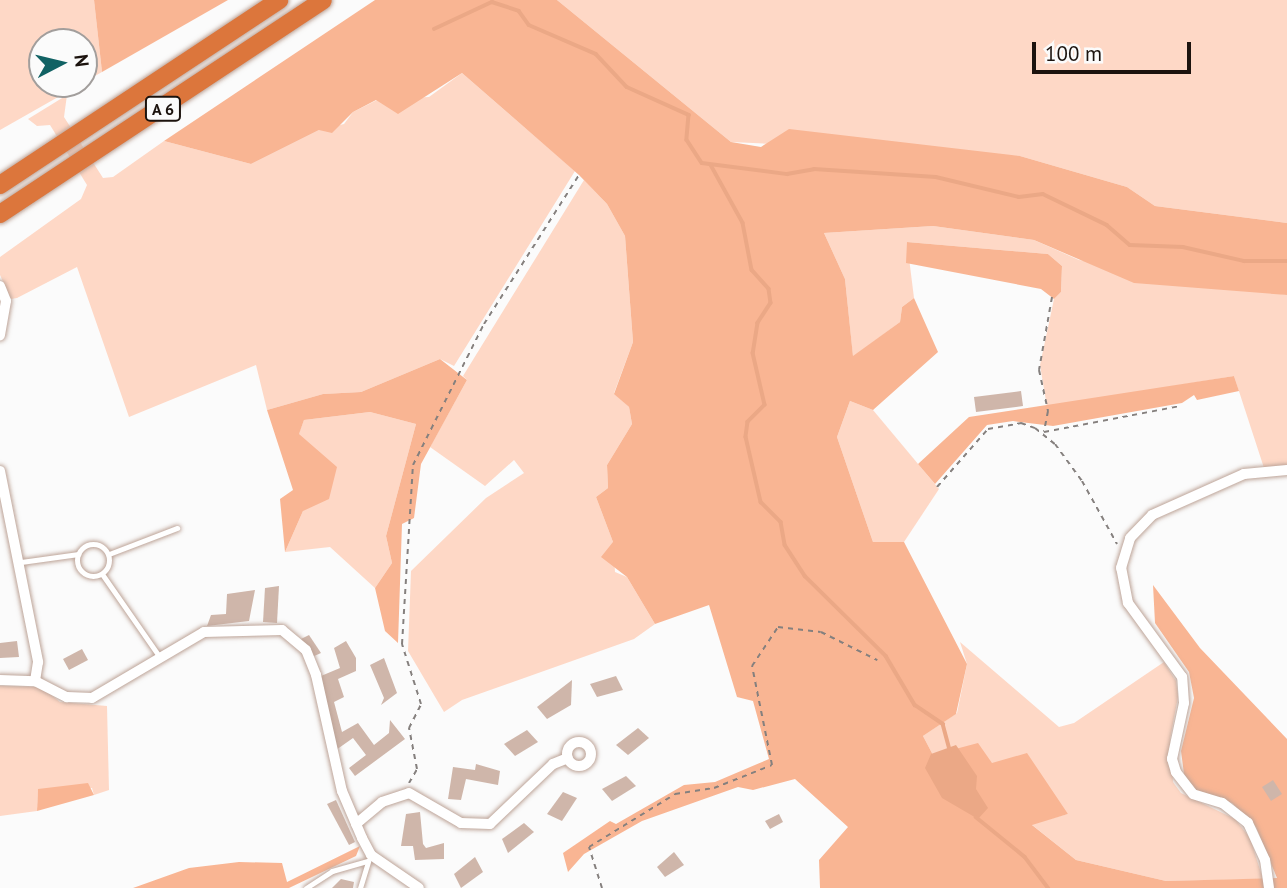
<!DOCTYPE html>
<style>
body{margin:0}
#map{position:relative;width:1287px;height:888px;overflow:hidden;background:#fbfbfb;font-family:"PT Sans",sans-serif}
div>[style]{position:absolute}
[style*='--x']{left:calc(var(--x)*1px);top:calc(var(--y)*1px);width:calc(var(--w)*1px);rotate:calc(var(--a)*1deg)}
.green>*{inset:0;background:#fed8c6}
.forest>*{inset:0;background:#f9b593}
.water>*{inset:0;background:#eba886}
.stream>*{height:3.5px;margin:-1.75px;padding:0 1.75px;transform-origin:1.75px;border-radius:1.75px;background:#eba886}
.building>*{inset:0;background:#cfb6aa}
.path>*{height:2px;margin-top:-1px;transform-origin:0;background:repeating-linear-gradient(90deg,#85807e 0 5px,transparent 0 10px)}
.roads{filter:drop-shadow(0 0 2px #bda498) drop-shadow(0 0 2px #bda498)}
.lane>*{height:5px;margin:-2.5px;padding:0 2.5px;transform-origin:2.5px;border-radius:2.5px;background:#fff}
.lane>.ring{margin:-2.5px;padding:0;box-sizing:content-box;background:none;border:5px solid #fff;border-radius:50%}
.street>*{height:10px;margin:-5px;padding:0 5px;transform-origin:5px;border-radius:5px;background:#fff}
.street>.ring{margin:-5px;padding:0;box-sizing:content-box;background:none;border:10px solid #fff;border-radius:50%}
.highway>*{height:18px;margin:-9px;padding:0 9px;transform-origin:9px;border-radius:9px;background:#dc763c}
span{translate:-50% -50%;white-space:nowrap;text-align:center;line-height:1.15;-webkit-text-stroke:5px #fbfbfb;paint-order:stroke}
.shield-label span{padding:2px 5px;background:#fbfbfb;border:2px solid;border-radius:5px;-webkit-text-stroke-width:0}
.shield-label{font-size:16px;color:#1c130e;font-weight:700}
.north{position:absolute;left:28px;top:28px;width:70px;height:70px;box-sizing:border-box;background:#fbfbfb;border:2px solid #a29e9c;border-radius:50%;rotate:83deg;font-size:19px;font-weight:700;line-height:28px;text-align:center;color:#1c130e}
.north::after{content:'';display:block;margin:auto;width:24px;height:32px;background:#116264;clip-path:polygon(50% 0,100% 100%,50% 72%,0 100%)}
.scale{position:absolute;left:1032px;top:42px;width:159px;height:32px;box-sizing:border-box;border:4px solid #1c130e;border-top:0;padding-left:9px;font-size:21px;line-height:24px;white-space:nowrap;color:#1c130e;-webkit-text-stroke:5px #fbfbfb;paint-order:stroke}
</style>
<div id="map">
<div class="green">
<i style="clip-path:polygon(0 0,94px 0,102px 72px,84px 82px,84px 42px,42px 42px,42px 84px,81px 84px,0 130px)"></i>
<i style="clip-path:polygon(557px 0,1287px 0,1287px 223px,1155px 206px,1127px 187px,1020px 156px,731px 142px)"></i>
<i style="clip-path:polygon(462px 73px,575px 171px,454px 366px,440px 359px,361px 392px,323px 394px,267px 410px,256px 365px,129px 417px,77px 267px,17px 298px,11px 299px,0 275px,0 257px,81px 199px,87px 185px,50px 125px,37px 126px,28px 119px,67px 95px,64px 117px,103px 178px,113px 177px,164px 141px,251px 164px,319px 130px,344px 124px,353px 112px,377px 100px,429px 97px)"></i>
<i style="clip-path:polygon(584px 180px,607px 204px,625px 236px,633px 342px,614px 393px,629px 407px,632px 424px,607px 465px,608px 488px,596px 497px,613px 542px,615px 572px,627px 577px,655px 624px,634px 639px,462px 700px,444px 712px,408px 651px,411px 571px,486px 498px,524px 473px,514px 460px,485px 486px,430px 447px,467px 380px,463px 376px)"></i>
<i style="clip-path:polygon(933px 226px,1034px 240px,1079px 260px,1287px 295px,1287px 466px,1264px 468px,1234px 376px,1047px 407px,1040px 365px,1054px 299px,1061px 292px,1062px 266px,1048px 254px,907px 242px,914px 298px,902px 307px,900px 322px,853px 357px,845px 279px,824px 233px)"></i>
<i style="clip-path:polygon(850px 401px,873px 410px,939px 489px,904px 542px,873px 542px,837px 437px)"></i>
<i style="clip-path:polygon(370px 412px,416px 424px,386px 536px,392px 563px,375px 588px,330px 547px,285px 552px,303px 511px,299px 433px,304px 420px)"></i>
<i style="clip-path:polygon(960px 642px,1059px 727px,1074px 723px,1164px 662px,1176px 681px,1178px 697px,1170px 739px,1173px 782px,1181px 793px,1235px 819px,1250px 838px,1263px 879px,1166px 881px,1076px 860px,1031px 824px,1068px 814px,992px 763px,933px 755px,923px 736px,957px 713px,967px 664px)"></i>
<i style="clip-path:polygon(0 686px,41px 687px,60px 702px,107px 706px,109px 790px,94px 795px,92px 788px,38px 790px,37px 811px,0 816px)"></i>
</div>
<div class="forest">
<i style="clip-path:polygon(94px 0,228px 0,102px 72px)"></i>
<i style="clip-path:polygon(375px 0,557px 0,731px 142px,761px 147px,789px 129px,1020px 156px,1127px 187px,1155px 206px,1287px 223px,1287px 295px,1134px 283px,1034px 240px,933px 226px,824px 233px,845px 279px,853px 356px,900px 322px,902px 307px,914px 298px,938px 352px,873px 410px,850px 401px,837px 437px,873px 542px,904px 542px,967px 664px,956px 714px,923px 736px,933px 755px,978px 743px,992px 763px,1027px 753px,1068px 814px,1032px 825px,1076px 860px,1166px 881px,1277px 878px,1256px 827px,1232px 803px,1196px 792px,1184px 774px,1181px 751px,1194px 698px,1189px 672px,1155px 623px,1153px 585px,1200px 648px,1287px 739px,1287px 888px,820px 888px,819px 860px,848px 827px,795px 779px,753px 790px,738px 787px,642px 821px,584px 854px,568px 872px,563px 853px,610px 821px,616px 824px,684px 785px,715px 782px,769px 759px,753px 701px,737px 697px,709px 605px,655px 624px,627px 577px,601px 557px,613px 542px,596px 497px,608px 488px,607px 465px,632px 424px,629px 407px,614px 394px,633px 342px,625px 236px,607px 204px,579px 175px,462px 73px,398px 114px,376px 100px,353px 112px,332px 133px,319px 130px,251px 164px,164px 141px)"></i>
<i style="clip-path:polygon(907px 242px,1048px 254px,1062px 266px,1061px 292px,1054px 299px,1041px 289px,906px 263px)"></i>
<i style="clip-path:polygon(440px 359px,467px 380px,421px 464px,414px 518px,402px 524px,398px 643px,385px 631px,375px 588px,392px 563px,386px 536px,416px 424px,370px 412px,304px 420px,299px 434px,337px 467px,329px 499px,303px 511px,285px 552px,280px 499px,293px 490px,267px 410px,323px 394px,361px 392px)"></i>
<i style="clip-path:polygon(1234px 376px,1239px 391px,1197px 400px,1194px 395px,1182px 403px,1053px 426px,1013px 421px,987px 425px,935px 484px,918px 464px,969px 417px)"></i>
<i style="clip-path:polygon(88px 783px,94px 795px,37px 811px,38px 789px)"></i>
<i style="clip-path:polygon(360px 846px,356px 856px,289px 888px,133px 888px,189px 868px,239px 862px,282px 863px,287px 882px)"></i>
</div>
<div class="water">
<i style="clip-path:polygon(956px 745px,977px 776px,976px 789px,988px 808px,978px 819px,942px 798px,925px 768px,931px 754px)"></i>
</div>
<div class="stream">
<i style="--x:434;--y:29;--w:64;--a:-25"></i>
<i style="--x:492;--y:2;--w:28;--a:18"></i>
<i style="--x:519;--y:11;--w:17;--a:54"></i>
<i style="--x:529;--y:25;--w:73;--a:23.4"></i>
<i style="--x:596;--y:54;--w:45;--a:46.8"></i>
<i style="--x:627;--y:87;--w:68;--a:24.3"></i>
<i style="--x:689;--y:115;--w:25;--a:95"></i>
<i style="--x:687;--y:140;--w:27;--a:57"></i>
<i style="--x:702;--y:163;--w:86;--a:7.4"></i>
<i style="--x:787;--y:174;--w:27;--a:-10"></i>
<i style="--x:814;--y:169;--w:122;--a:3.8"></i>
<i style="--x:936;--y:177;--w:85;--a:13.5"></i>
<i style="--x:1019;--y:197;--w:24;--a:-7"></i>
<i style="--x:1043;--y:194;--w:71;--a:25.8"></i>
<i style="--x:1107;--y:225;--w:30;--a:41"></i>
<i style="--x:1130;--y:245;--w:53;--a:2.2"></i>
<i style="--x:1183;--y:247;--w:63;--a:12.9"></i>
<i style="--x:1244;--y:261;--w:43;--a:0"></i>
<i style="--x:711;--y:165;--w:66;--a:61.1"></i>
<i style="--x:743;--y:223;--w:48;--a:79.2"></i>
<i style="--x:752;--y:270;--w:25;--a:48"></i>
<i style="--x:769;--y:289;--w:14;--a:82"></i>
<i style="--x:771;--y:303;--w:24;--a:123"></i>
<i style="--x:758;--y:323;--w:30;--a:99"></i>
<i style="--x:753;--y:353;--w:53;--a:77"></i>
<i style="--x:765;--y:405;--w:24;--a:135"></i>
<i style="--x:748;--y:422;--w:15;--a:98"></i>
<i style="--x:746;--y:437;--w:67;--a:77"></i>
<i style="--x:761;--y:502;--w:28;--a:45"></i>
<i style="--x:781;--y:522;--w:23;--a:80"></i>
<i style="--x:785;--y:545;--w:37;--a:57"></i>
<i style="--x:805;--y:576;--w:114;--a:44.6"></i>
<i style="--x:886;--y:656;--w:57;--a:59.4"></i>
<i style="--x:915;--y:705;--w:34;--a:34"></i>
<i style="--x:943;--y:724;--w:28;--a:75"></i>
<i style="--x:976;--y:817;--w:63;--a:39.2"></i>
<i style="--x:1025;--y:857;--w:39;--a:53"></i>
</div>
<div class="building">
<i style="clip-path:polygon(1021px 391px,1023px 406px,976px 412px,974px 397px)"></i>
<i style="clip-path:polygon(279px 586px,277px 623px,263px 622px,265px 588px)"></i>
<i style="clip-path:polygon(255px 590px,249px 621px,207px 626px,211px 615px,226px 614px,227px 594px)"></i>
<i style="clip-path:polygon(309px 635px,321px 653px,312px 657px,301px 639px)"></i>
<i style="clip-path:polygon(17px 641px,19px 657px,0 658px,0 643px)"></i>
<i style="clip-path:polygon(346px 641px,356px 658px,356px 671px,338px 679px,344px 697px,334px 702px,342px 732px,358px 723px,374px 745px,389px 733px,390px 720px,405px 739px,355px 776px,349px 768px,366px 755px,353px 738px,336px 750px,321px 676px,340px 668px,334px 648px)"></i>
<i style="clip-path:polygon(82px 649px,88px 660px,69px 670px,63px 659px)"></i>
<i style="clip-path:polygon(384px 658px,397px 693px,381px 705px,384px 698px,370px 665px)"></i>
<i style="clip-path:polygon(616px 676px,623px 690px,597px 697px,590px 684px)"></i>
<i style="clip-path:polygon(572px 680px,571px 705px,547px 719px,537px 707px)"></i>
<i style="clip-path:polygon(638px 728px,649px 738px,628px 755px,616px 745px)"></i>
<i style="clip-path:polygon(527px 730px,538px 742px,515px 756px,504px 744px)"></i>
<i style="clip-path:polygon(476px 764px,500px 771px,498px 785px,466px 779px,461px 800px,448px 799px,453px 767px,475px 770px)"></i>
<i style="clip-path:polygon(626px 776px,636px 786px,612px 801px,602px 789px)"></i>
<i style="clip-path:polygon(1273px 780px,1282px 794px,1271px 801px,1262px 787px)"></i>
<i style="clip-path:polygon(563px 792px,577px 798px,562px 821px,547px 814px)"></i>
<i style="clip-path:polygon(336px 800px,355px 842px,349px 845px,327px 804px)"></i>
<i style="clip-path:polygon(420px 812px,423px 844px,426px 848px,444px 843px,444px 859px,415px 860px,413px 846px,401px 846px,406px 814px)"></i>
<i style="clip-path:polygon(779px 814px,783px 822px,770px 829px,765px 821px)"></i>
<i style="clip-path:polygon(524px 823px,534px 832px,508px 853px,502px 839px)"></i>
<i style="clip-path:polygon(674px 852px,684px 865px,665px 877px,657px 867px)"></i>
<i style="clip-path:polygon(475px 857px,483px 872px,461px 888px,454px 874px)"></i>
<i style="clip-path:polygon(341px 879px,354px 882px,353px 888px,332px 888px)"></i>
</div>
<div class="path">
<i style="--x:1052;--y:297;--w:74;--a:100.1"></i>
<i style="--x:1039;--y:370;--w:42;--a:77.6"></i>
<i style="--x:1048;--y:411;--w:21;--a:101"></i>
<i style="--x:1044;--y:432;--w:138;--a:-10.8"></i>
<i style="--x:937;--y:487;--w:77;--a:-48.7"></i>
<i style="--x:988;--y:429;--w:34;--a:-10"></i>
<i style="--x:1021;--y:423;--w:15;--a:20"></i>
<i style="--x:1035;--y:428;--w:26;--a:39"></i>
<i style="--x:1055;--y:444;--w:46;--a:53.9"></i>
<i style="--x:1082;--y:481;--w:72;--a:60.9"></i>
<i style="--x:409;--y:783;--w:16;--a:-60"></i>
<i style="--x:417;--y:769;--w:42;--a:-101"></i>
<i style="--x:409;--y:728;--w:27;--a:-63"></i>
<i style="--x:421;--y:704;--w:63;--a:-107.6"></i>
<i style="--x:402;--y:644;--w:179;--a:-86.5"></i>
<i style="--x:413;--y:465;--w:158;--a:-63.3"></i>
<i style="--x:484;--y:324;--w:177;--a:-57.5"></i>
<i style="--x:602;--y:888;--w:43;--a:-107.6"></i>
<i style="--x:589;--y:847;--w:101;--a:-31.6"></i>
<i style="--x:675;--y:794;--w:39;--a:-9"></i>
<i style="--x:714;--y:788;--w:62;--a:-21.6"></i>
<i style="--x:772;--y:765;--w:101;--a:-101.4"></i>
<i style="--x:752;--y:666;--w:47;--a:-56.3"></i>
<i style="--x:778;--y:627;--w:43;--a:6.6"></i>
<i style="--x:821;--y:632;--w:63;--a:26.6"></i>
</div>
<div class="roads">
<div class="lane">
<i class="ring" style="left:77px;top:544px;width:27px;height:27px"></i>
<i style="--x:109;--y:554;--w:73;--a:-20.9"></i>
<i style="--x:21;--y:562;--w:58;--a:-8"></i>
<i style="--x:102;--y:574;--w:100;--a:55.2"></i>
<i style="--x:306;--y:888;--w:31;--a:-33"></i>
<i style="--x:332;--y:871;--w:37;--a:-16"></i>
<i style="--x:360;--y:888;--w:28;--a:-73"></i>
</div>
<div class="street">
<i style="--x:0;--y:286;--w:16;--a:68"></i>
<i style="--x:6;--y:301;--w:35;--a:100"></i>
<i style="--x:0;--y:471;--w:195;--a:78.7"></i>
<i style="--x:38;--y:662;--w:19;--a:99"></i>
<i style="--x:0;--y:680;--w:35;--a:2"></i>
<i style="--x:35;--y:681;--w:36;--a:27"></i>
<i style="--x:67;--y:697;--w:25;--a:2"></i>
<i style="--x:92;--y:698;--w:130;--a:-30.5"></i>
<i style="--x:204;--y:632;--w:78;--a:-1.5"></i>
<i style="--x:282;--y:630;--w:31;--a:40"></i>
<i style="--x:306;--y:650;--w:27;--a:68"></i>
<i style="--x:316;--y:675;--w:119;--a:77.4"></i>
<i style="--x:342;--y:791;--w:51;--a:66.9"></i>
<i style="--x:362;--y:838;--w:19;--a:62"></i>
<i style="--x:371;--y:855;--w:58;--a:34.5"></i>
<i class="ring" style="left:567px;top:742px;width:14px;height:14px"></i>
<i style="--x:356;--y:824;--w:34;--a:-40"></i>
<i style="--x:382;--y:802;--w:28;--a:-18"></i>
<i style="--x:409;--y:793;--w:60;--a:30"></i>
<i style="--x:461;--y:823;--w:29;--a:2"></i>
<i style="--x:490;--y:824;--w:87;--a:-43.6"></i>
<i style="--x:553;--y:764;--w:16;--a:-22"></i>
<i style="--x:1269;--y:888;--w:28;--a:-98"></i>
<i style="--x:1265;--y:860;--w:41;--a:-114.7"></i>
<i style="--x:1248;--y:823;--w:33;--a:-142"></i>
<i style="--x:1222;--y:803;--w:30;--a:-163"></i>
<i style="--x:1193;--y:794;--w:28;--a:-128"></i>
<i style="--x:1176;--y:772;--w:14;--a:-107"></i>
<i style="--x:1172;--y:759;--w:57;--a:-77.9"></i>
<i style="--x:1184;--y:703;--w:26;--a:-94"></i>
<i style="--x:1182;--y:677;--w:92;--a:-126.1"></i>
<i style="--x:1128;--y:603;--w:36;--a:-101"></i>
<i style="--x:1121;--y:568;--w:31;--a:-73"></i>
<i style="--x:1130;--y:538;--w:32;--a:-46"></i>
<i style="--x:1152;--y:515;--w:101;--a:-24"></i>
<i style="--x:1244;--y:474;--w:43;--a:-5.3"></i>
</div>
<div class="highway">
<i style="--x:0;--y:185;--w:335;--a:-33.5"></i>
<i style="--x:0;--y:214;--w:387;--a:-33.5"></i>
</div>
</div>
<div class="shield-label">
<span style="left:163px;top:109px">A 6</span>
</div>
<div class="north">N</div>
<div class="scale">100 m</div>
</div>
